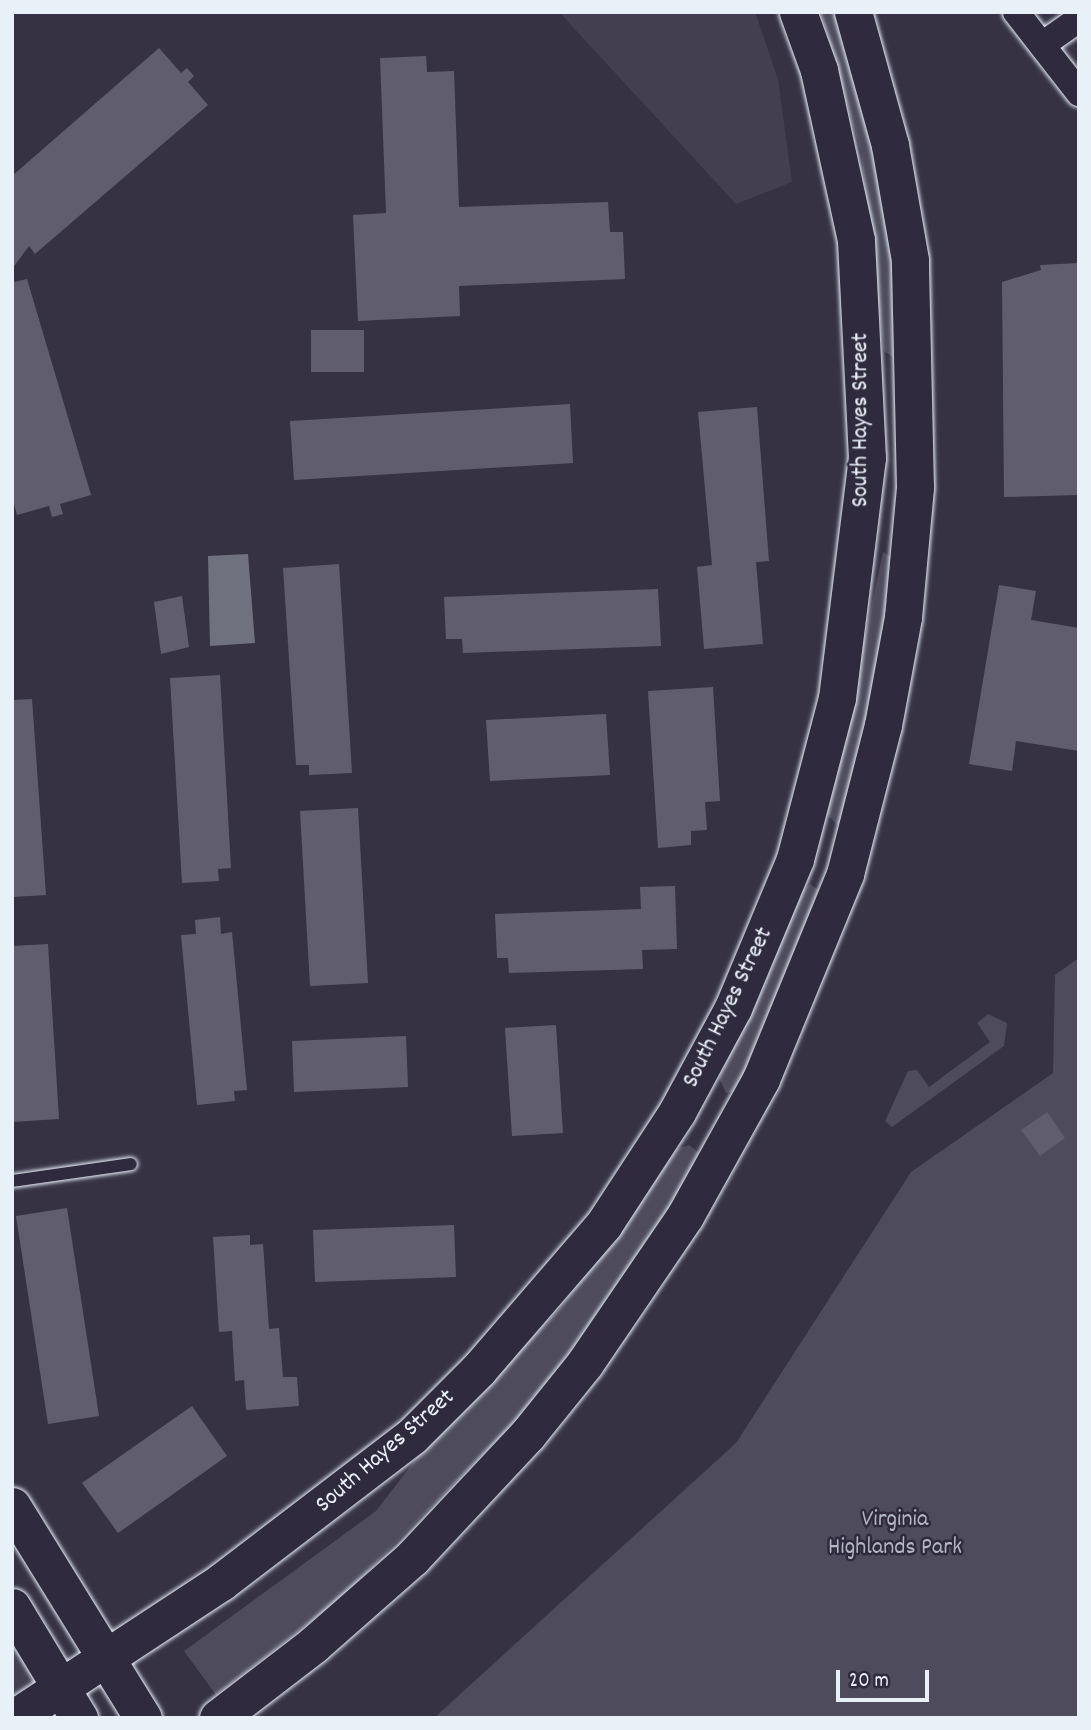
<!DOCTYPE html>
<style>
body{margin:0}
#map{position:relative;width:1091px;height:1730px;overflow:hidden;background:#363244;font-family:Dekko,sans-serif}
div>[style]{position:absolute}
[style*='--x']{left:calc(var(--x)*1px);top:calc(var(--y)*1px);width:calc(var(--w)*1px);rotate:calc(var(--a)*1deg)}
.built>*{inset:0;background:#433f51}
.green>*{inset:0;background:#4d4b5c}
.water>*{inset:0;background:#70717f}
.building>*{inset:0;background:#605e6e}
.roads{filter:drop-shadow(0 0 2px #e8f1f8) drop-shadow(0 0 2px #e8f1f8)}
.lane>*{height:12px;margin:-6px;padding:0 6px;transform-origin:6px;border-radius:6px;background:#2f2a3d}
.street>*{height:26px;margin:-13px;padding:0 13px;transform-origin:13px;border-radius:13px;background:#2f2a3d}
.secondary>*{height:37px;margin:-18.5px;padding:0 18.5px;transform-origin:18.5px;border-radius:18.5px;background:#2f2a3d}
span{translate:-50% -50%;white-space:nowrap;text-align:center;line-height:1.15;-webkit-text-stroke:5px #2f2a3d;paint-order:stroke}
.street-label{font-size:24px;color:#e8f1f8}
.park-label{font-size:24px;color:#b2b7c1}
.frame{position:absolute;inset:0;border:14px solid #e8f1f8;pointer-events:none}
.scale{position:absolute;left:836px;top:1670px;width:93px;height:32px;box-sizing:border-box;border:4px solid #e8f1f8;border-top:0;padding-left:9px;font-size:21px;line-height:24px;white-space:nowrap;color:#e8f1f8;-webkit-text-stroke:5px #2f2a3d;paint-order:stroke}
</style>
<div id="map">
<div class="built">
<i style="clip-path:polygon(559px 12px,755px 12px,778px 79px,792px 182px,736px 204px)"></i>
<i style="clip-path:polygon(12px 1607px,62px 1688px,12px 1718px)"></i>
</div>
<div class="green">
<i style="clip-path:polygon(821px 12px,840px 12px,891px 224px,896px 359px,884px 351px,861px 152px)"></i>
<i style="clip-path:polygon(883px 552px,893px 558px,880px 668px,842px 822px,837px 825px,827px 814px)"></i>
<i style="clip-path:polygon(810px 884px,819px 890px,791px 970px,736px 1091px,726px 1093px,719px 1078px,801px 892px)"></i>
<i style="clip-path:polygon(1079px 958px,1079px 1718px,434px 1718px,736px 1443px,911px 1172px,1053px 1073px,1055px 975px)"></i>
<i style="clip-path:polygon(988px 1014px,1007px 1023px,1004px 1046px,892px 1127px,885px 1121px,908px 1071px,917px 1070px,929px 1087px,990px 1042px,977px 1023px)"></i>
<i style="clip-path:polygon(689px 1145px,699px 1153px,686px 1184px,564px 1363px,515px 1422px,343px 1596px,216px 1695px,184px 1651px,376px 1511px,426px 1446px,562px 1306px,677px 1149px)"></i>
</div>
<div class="water">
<i style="clip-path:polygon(248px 554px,255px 643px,210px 646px,208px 556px)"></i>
</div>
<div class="building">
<i style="clip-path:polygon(159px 48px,181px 73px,187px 68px,194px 76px,188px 82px,208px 105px,35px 254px,29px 246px,12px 269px,12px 176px)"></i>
<i style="clip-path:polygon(426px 56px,427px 72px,454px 71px,459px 207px,608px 202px,610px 232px,623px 232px,625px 279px,459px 286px,460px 316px,358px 321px,353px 215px,386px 213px,380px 58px)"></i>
<i style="clip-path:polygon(1079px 263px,1079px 495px,1004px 497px,1002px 282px,1041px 270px,1040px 265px)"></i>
<i style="clip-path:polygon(12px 278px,14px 282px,27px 279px,91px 495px,60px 504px,63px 514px,52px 517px,49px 506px,17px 515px,12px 497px)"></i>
<i style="clip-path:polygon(311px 330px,364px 330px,364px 372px,311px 372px)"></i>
<i style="clip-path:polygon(570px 404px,573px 463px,294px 480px,290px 421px)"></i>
<i style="clip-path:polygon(757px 407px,769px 561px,756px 562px,763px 644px,704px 649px,697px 567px,712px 565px,698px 412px)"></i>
<i style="clip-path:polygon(339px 564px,352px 773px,309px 775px,309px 765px,296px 765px,283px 568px)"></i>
<i style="clip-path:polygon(999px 585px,1036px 591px,1031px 620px,1079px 628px,1079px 751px,1016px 741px,1012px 771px,969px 764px)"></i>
<i style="clip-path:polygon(658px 589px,661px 646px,463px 653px,462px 639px,446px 639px,444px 597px)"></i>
<i style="clip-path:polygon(182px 596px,189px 647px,161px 654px,154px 602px)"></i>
<i style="clip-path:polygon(220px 675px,231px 868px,218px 869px,219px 881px,182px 883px,170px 678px)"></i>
<i style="clip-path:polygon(713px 687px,720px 801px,705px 802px,707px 830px,691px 831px,691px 845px,658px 848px,648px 691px)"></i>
<i style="clip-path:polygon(32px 699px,46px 895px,12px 897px,12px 700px)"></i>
<i style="clip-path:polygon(606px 714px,610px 775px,490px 781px,486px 720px)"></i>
<i style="clip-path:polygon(358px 808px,368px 983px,310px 986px,300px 811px)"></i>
<i style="clip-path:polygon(675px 886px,677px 949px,642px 950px,643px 969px,509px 973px,508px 958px,497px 958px,495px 914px,641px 909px,640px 887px)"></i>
<i style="clip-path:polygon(220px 917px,221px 934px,232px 932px,247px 1090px,234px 1091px,235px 1101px,197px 1105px,181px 935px,196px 934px,195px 920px)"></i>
<i style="clip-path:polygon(48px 944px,59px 1119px,12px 1122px,12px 946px)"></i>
<i style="clip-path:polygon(556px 1025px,563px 1133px,512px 1136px,505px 1028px)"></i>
<i style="clip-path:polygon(406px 1036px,408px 1087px,294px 1092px,292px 1041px)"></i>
<i style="clip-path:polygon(1047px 1112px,1065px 1138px,1040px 1156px,1021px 1130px)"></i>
<i style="clip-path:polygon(67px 1208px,99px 1416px,48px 1424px,16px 1216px)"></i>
<i style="clip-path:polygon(454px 1225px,456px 1277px,315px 1282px,313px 1230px)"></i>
<i style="clip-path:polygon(250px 1235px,250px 1245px,263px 1244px,269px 1329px,279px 1328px,283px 1377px,297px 1377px,299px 1406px,246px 1410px,244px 1380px,235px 1381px,232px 1331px,219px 1332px,213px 1237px)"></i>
<i style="clip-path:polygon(192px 1406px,227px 1456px,118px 1533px,82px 1483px)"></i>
</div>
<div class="roads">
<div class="lane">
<i style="--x:12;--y:1181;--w:120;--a:-8.1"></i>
</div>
<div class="street">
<i style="--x:1016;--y:12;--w:103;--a:52.1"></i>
<i style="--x:1042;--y:45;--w:45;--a:-35.1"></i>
</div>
<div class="secondary">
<i style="--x:12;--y:1506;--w:249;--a:58.3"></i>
<i style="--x:12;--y:1607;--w:130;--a:58.9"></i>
<i style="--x:14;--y:1718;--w:248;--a:-33.3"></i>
<i style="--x:221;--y:1582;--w:240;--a:-37.4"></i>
<i style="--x:412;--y:1436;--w:95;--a:-45"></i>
<i style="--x:479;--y:1369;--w:191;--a:-49.2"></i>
<i style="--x:604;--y:1224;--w:134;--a:-56.9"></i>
<i style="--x:677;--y:1112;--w:118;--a:-61.7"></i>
<i style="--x:733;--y:1008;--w:161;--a:-67.4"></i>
<i style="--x:795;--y:859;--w:166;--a:-75.4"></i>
<i style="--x:837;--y:698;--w:242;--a:-82.9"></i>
<i style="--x:867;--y:458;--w:218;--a:-92.9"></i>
<i style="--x:856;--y:240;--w:174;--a:-102.3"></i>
<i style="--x:819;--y:70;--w:62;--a:-109.9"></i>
<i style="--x:218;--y:1718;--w:120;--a:-37.5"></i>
<i style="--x:313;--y:1645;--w:132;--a:-41.3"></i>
<i style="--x:412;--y:1558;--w:170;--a:-46.9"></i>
<i style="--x:528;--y:1434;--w:91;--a:-51.2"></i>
<i style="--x:585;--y:1363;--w:178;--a:-55.8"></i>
<i style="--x:685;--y:1216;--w:157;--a:-61"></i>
<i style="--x:761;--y:1079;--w:222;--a:-67.7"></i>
<i style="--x:845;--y:874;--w:154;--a:-75.7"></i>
<i style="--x:883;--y:725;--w:110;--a:-79.5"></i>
<i style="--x:903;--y:617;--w:131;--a:-84.7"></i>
<i style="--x:915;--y:487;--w:227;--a:-91.3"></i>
<i style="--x:910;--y:260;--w:117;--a:-99.9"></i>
<i style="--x:890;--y:145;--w:138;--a:-105.5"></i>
</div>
</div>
<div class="street-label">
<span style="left:862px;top:420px;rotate:-90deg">South Hayes Street</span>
<span style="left:729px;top:1008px;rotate:-64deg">South Hayes Street</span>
<span style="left:386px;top:1452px;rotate:-41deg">South Hayes Street</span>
</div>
<div class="park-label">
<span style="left:895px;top:1535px">Virginia<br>Highlands Park</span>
</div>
<div class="frame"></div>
<div class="scale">20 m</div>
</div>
